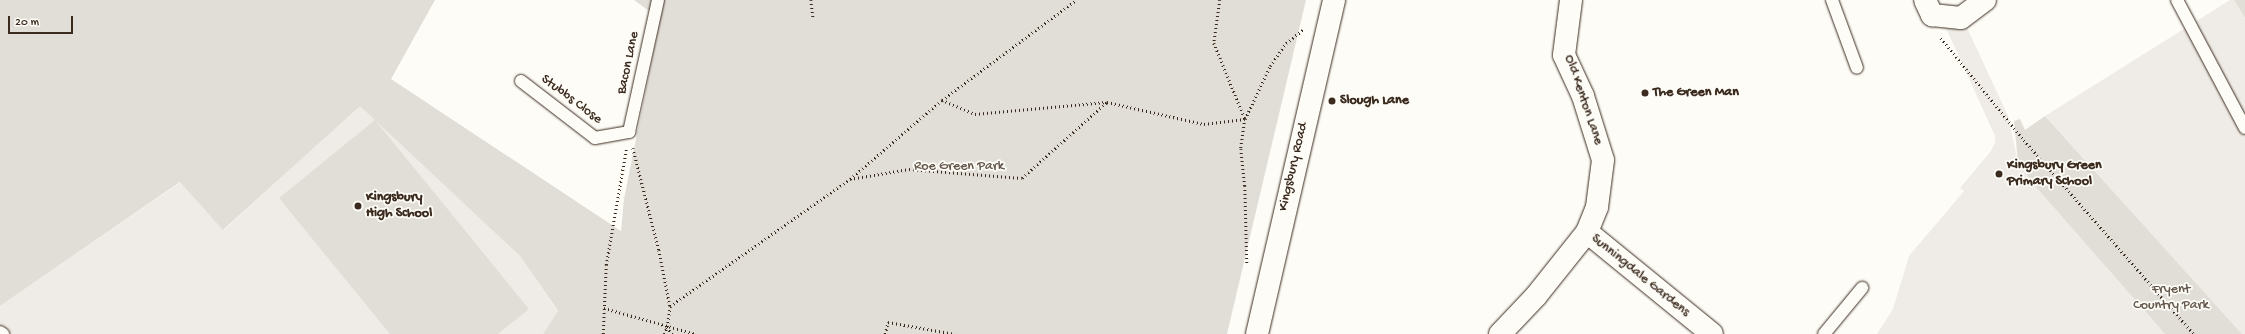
<!DOCTYPE html>
<style>
body{margin:0}
#map{position:relative;width:2245px;height:334px;overflow:hidden;background:#fdfcf7;font-family:"Gochi Hand",sans-serif}
div>[style]{position:absolute}
[style*='--x']{left:calc(var(--x)*1px);top:calc(var(--y)*1px);width:calc(var(--w)*1px);rotate:calc(var(--a)*1deg)}
.built>*{inset:0;background:#efece7}
.green>*{inset:0;background:#e1ded7}
.path>*{height:2.5px;margin-top:-1.25px;transform-origin:0;background:repeating-linear-gradient(90deg,#3b2a1e 0 1px,transparent 0 4px)}
.roads{filter:drop-shadow(0 0 1px #3b2a1e) drop-shadow(0 0 1px #3b2a1e)}
.service>*{height:12px;margin:-6px;padding:0 6px;transform-origin:6px;border-radius:6px;background:#fdfcf7}
.minor>*{height:22px;margin:-11px;padding:0 11px;transform-origin:11px;border-radius:11px;background:#fdfcf7}
.primary>*{height:22px;margin:-11px;padding:0 11px;transform-origin:11px;border-radius:11px;background:#fdfcf7}
.dots>*{width:11px;height:11px;translate:-50% -50%;box-sizing:border-box;border:2px solid #fdfcf7;border-radius:50%}
span{translate:-50% -50%;white-space:nowrap;text-align:center;line-height:1.15;-webkit-text-stroke:3.5px #fdfcf7;paint-order:stroke}
.street-label{font-size:14px;color:#3b2a1e}
.poi-label{font-size:14px;color:#3b2a1e;font-weight:700}
.left{translate:0 -50%;text-align:left}
.park-label{font-size:14px;color:#64574c}
.scale{position:absolute;left:8px;top:16px;width:65px;height:18px;box-sizing:border-box;border:2px solid #3b2a1e;border-top:0;padding-left:5px;font-size:12px;line-height:14px;white-space:nowrap;color:#3b2a1e;-webkit-text-stroke:3px #fdfcf7;paint-order:stroke}
</style>
<div id="map">
<div class="built">
<i style="clip-path:polygon(2230px 0,2234px 0,2245px 18px,2245px 334px,2242px 334px,2045px 116px)"></i>
<i style="clip-path:polygon(1956px 4px,2008px 116px,2018px 163px,2034px 185px,2165px 334px,1877px 334px,1893px 309px,1909px 256px,1964px 191px,1960px 188px,1991px 151px,1995px 142px,1995px 136px,1940px 15px)"></i>
<i style="clip-path:polygon(360px 105px,520px 256px,558px 312px,543px 334px,0 334px,0 306px,181px 182px,224px 230px)"></i>
</div>
<div class="green">
<i style="clip-path:polygon(0 0,435px 0,391px 79px,621px 231px,624px 199px,660px 19px,634px 0,1306px 0,1227px 334px,543px 334px,558px 311px,520px 256px,360px 106px,223px 230px,180px 182px,0 306px)"></i>
<i style="clip-path:polygon(2234px 0,2245px 0,2245px 18px)"></i>
<i style="clip-path:polygon(2045px 116px,2242px 334px,2165px 334px,2034px 185px,2018px 163px,2014px 121px,2020px 119px,2025px 130px)"></i>
<i style="clip-path:polygon(375px 120px,529px 309px,498px 334px,390px 334px,279px 198px)"></i>
</div>
<div class="path">
<i style="--x:811;--y:0;--w:17;--a:83"></i>
<i style="--x:1220;--y:0;--w:43;--a:97.9"></i>
<i style="--x:1214;--y:43;--w:82;--a:67.8"></i>
<i style="--x:1245;--y:119;--w:59;--a:-64.7"></i>
<i style="--x:1270;--y:66;--w:28;--a:-55"></i>
<i style="--x:1286;--y:43;--w:23;--a:-38"></i>
<i style="--x:1941;--y:38;--w:132;--a:50.9"></i>
<i style="--x:2024;--y:140;--w:258;--a:48.8"></i>
<i style="--x:942;--y:100;--w:36;--a:23"></i>
<i style="--x:975;--y:114;--w:132;--a:-5.2"></i>
<i style="--x:633;--y:148;--w:105;--a:75.7"></i>
<i style="--x:659;--y:250;--w:57;--a:78.9"></i>
<i style="--x:850;--y:179;--w:60;--a:-9.6"></i>
<i style="--x:909;--y:169;--w:113;--a:4.6"></i>
<i style="--x:1022;--y:178;--w:114;--a:-41.8"></i>
<i style="--x:1107;--y:102;--w:99;--a:12.8"></i>
<i style="--x:1204;--y:124;--w:41;--a:-7"></i>
<i style="--x:1245;--y:119;--w:30;--a:98"></i>
<i style="--x:1241;--y:149;--w:37;--a:84"></i>
<i style="--x:1245;--y:186;--w:77;--a:88.5"></i>
<i style="--x:604;--y:308;--w:96;--a:15.8"></i>
<i style="--x:667;--y:327;--w:9;--a:54"></i>
<i style="--x:603;--y:334;--w:69;--a:-87.5"></i>
<i style="--x:606;--y:265;--w:117;--a:-80.1"></i>
<i style="--x:664;--y:334;--w:8;--a:-67"></i>
<i style="--x:667;--y:327;--w:21;--a:-82"></i>
<i style="--x:670;--y:306;--w:220;--a:-35.2"></i>
<i style="--x:850;--y:179;--w:121;--a:-40.7"></i>
<i style="--x:942;--y:100;--w:167;--a:-36.7"></i>
<i style="--x:885;--y:334;--w:12;--a:-76"></i>
<i style="--x:888;--y:322;--w:68;--a:10.2"></i>
</div>
<div class="roads">
<div class="service">
<i style="--x:1832;--y:0;--w:72;--a:69.8"></i>
<i style="--x:2177;--y:0;--w:145;--a:62"></i>
<i style="--x:521;--y:81;--w:93;--a:37.6"></i>
<i style="--x:595;--y:138;--w:35;--a:-10"></i>
<i style="--x:629;--y:132;--w:135;--a:-77.6"></i>
<i style="--x:0;--y:332;--w:4;--a:34"></i>
<i style="--x:1824;--y:334;--w:60;--a:-50.4"></i>
</div>
<div class="minor">
<i style="--x:1925;--y:0;--w:17;--a:65"></i>
<i style="--x:1932;--y:15;--w:29;--a:6"></i>
<i style="--x:1961;--y:18;--w:30;--a:-37"></i>
<i style="--x:1587;--y:232;--w:161;--a:39.2"></i>
<i style="--x:1500;--y:334;--w:52;--a:-46.5"></i>
<i style="--x:1536;--y:296;--w:82;--a:-51.4"></i>
<i style="--x:1587;--y:232;--w:27;--a:-68"></i>
<i style="--x:1597;--y:207;--w:47;--a:-82.7"></i>
<i style="--x:1603;--y:160;--w:67;--a:-107.4"></i>
<i style="--x:1583;--y:96;--w:45;--a:-114.9"></i>
<i style="--x:1564;--y:55;--w:55;--a:-82.7"></i>
</div>
<div class="primary">
<i style="--x:1257;--y:334;--w:343;--a:-77"></i>
</div>
</div>
<div class="dots">
<i style="left:1645px;top:93px;background:#3b2a1e"></i>
<i style="left:1332px;top:101px;background:#3b2a1e"></i>
<i style="left:1999px;top:174px;background:#3b2a1e"></i>
<i style="left:358px;top:206px;background:#3b2a1e"></i>
</div>
<div class="street-label">
<span style="left:629px;top:63px;rotate:-78deg">Bacon Lane</span>
<span style="left:571px;top:100px;rotate:37deg">Stubbs Close</span>
<span style="left:1583px;top:100px;rotate:71deg">Old Kenton Lane</span>
<span style="left:1294px;top:167px;rotate:-77deg">Kingsbury Road</span>
<span style="left:1640px;top:276px;rotate:39deg">Sunningdale Gardens</span>
</div>
<div class="poi-label">
<span class="left" style="left:1653px;top:93px">The Green Man</span>
<span class="left" style="left:1340px;top:101px">Slough Lane</span>
<span class="left" style="left:2007px;top:174px">Kingsbury Green<br>Primary School</span>
<span class="left" style="left:366px;top:206px">Kingsbury<br>High School</span>
</div>
<div class="park-label">
<span style="left:959px;top:167px">Roe Green Park</span>
<span style="left:2171px;top:298px">Fryent<br>Country Park</span>
</div>
<div class="scale">20 m</div>
</div>
